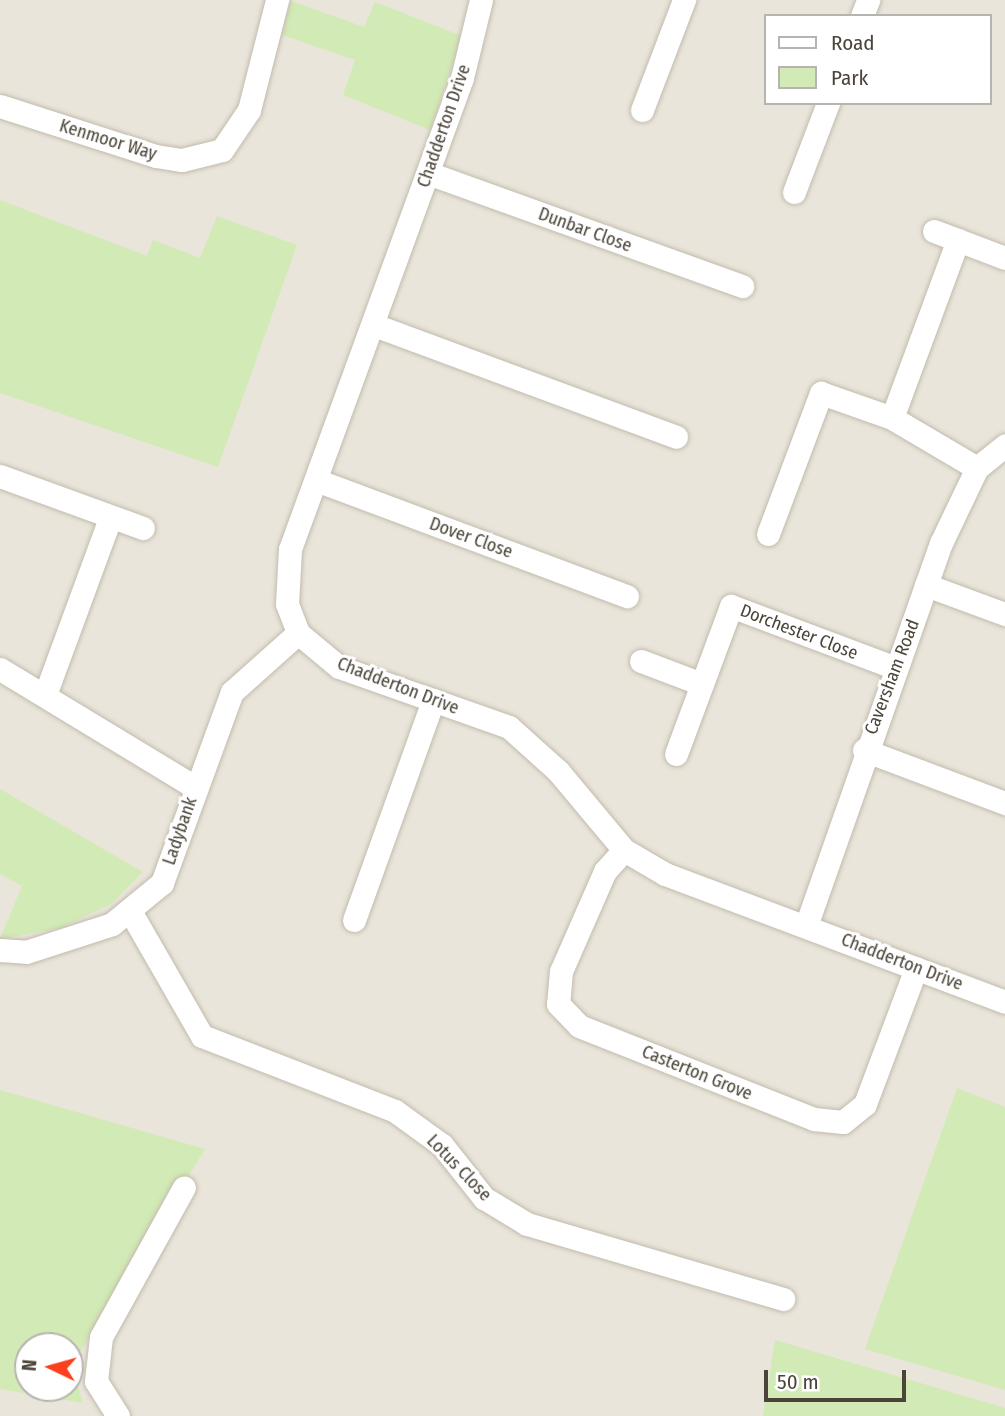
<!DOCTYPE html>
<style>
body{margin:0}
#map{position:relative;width:1005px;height:1416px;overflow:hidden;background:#f6f3ec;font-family:"Fira Sans Condensed",sans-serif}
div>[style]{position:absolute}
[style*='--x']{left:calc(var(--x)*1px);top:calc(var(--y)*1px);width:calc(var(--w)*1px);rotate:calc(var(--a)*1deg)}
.residential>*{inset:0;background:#eae5da}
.green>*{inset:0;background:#d2eab5}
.roads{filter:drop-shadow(0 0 2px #c2bbae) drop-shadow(0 0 2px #c2bbae)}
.minor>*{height:23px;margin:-11.5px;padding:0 11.5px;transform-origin:11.5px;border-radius:11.5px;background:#fff}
span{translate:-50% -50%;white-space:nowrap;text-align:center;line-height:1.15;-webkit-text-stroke:6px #fff;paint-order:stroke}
.street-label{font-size:18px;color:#4b4439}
.legend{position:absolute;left:764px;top:14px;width:228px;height:91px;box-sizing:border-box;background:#fff;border:2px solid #b7b4b0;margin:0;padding:9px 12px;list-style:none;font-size:21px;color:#4b4439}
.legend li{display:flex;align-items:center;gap:14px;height:35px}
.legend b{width:35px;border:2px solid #b7b4b0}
.north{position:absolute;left:14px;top:1332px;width:70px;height:70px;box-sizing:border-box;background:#fff;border:2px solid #b7b4b0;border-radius:50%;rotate:275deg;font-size:19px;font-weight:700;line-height:28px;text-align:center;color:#4b4439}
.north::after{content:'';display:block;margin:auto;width:24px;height:32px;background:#fc3f1d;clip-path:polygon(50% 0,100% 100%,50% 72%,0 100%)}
.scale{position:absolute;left:764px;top:1370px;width:142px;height:32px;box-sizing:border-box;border:4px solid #4b4439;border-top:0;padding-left:9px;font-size:21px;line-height:24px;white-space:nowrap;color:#4b4439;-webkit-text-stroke:5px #fff;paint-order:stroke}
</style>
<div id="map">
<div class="residential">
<i style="clip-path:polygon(evenodd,0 0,1005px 0,1005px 1416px,0 1416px,0 0,765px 16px,989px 16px,989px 103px,765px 103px,765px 16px,0 0,28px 1346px,70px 1346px,70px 1388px,28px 1388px,28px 1346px)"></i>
</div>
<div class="green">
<i style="clip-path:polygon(291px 1px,364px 27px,375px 2px,462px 36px,430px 130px,343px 95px,355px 60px,282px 35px)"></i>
<i style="clip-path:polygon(0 200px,147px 256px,153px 240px,200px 258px,217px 216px,297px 245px,218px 467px,0 393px)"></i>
<i style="clip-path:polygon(0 789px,143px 872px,111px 904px,60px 928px,0 939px,22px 886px,0 874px)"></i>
<i style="clip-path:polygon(957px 1088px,1005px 1107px,1005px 1390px,865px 1349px)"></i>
<i style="clip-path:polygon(evenodd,0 1090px,205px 1149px,72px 1365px,83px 1403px,0 1389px,0 1090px,28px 1346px,70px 1346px,70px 1388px,28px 1388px,28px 1346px)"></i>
<i style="clip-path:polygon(775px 1340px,1005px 1408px,1005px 1416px,763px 1416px)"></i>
</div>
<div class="roads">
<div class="minor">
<i style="--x:481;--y:0;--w:80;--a:103.7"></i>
<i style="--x:462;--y:78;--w:501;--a:110.06"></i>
<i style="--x:290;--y:549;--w:55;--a:93.1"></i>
<i style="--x:287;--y:604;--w:31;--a:69"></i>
<i style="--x:298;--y:633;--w:53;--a:39.7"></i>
<i style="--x:339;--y:667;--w:180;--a:19.4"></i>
<i style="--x:509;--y:727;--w:66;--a:41.9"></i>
<i style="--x:558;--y:771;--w:103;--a:50.1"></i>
<i style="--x:624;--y:850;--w:48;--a:30.3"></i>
<i style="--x:665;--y:874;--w:363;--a:20.6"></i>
<i style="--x:862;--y:16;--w:17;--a:-69"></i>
<i style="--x:0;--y:106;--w:164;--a:17.8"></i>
<i style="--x:156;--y:156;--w:26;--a:9"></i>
<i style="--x:182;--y:160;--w:41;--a:-14"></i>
<i style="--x:222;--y:150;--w:48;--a:-56"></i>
<i style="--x:249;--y:110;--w:114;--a:-75.7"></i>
<i style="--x:642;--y:110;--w:118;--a:-69.1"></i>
<i style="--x:428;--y:173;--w:334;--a:19.8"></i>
<i style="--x:794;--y:192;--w:95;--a:-69.1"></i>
<i style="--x:934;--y:231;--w:76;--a:20.8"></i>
<i style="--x:374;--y:325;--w:322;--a:20.3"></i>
<i style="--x:892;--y:418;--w:190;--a:-69.7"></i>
<i style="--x:0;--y:476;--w:152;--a:20"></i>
<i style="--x:316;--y:480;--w:332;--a:20.5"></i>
<i style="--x:768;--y:534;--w:151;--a:-69.4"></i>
<i style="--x:821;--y:393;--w:75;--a:19.4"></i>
<i style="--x:892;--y:418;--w:99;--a:30.5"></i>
<i style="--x:926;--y:585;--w:84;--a:20.2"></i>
<i style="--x:641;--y:661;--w:65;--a:20.7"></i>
<i style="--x:0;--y:669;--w:228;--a:31.2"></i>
<i style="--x:45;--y:695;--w:189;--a:-69.8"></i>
<i style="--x:864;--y:750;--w:151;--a:20.6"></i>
<i style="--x:676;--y:754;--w:158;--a:-69.6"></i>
<i style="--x:731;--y:606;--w:176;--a:20.6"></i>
<i style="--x:624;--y:850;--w:28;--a:132"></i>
<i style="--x:605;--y:871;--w:109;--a:113.7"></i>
<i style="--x:561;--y:971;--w:33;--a:95"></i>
<i style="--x:558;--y:1004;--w:30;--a:46"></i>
<i style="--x:579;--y:1026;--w:253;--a:21.6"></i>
<i style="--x:814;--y:1119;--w:29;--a:6"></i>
<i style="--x:843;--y:1122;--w:28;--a:-39"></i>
<i style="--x:865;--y:1104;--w:145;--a:-69.4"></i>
<i style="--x:130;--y:911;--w:144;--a:60.1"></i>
<i style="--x:202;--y:1036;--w:207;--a:21.2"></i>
<i style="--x:395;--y:1111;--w:58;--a:35.9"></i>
<i style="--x:442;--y:1145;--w:68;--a:51.6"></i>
<i style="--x:484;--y:1198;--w:50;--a:31.2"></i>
<i style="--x:527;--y:1224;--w:267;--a:16.3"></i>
<i style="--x:354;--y:920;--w:234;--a:-70.2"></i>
<i style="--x:806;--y:926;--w:406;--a:-70.6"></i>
<i style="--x:941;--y:543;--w:83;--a:-64.4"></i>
<i style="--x:977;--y:468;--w:36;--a:-39"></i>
<i style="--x:0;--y:950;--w:26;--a:4"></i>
<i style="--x:26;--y:952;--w:90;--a:-18"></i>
<i style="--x:112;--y:924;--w:65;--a:-39.4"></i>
<i style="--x:162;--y:883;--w:203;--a:-69.9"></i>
<i style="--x:232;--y:692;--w:89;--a:-41.8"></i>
<i style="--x:118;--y:1416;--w:41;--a:-122.2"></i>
<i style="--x:96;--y:1381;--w:44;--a:-83.5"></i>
<i style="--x:101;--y:1337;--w:171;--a:-61"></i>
</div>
</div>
<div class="street-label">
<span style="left:444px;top:126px;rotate:-71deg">Chadderton Drive</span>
<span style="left:108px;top:140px;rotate:17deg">Kenmoor Way</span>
<span style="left:585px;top:230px;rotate:20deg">Dunbar Close</span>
<span style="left:471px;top:538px;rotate:20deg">Dover Close</span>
<span style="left:799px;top:632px;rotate:21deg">Dorchester Close</span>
<span style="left:892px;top:677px;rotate:-69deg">Caversham Road</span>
<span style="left:398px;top:686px;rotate:21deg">Chadderton Drive</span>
<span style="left:180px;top:831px;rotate:-71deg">Ladybank</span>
<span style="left:902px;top:962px;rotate:21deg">Chadderton Drive</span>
<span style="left:697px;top:1073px;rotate:22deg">Casterton Grove</span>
<span style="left:459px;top:1168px;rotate:46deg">Lotus Close</span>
</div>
<ul class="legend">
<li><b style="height:9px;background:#fff"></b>Road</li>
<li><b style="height:19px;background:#d2eab5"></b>Park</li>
</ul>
<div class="north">N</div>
<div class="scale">50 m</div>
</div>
